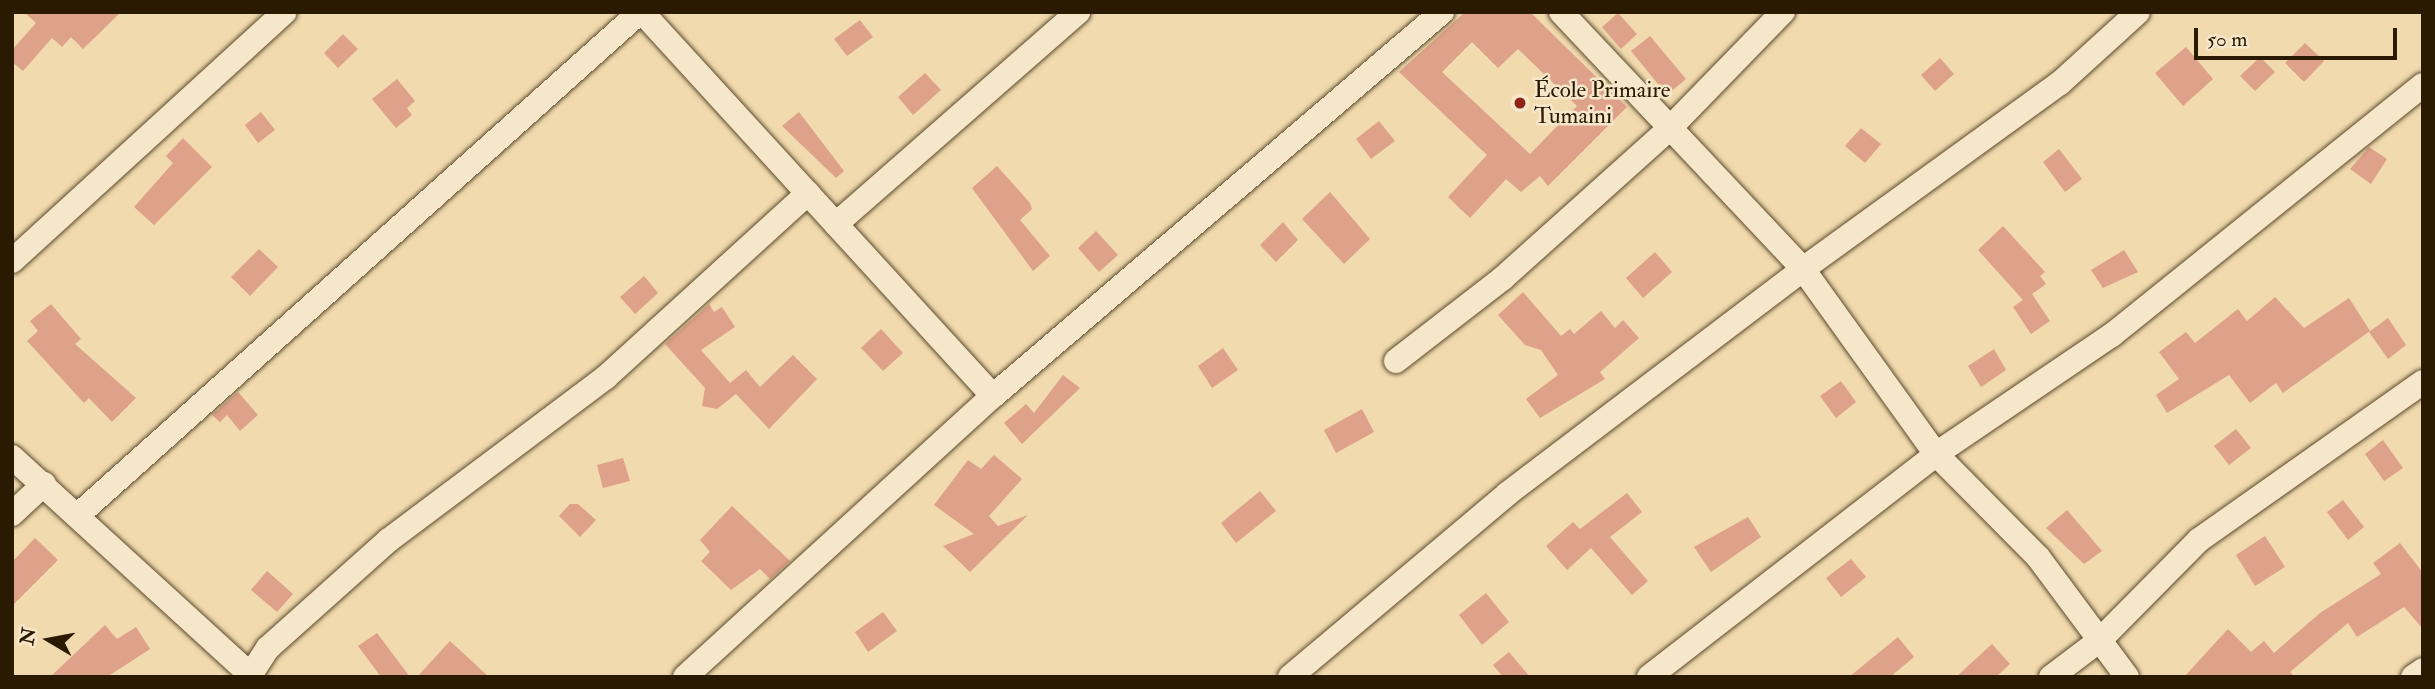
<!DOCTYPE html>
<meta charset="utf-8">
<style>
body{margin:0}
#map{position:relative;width:2435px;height:689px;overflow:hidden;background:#f1daae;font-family:"IM FELL Double Pica",serif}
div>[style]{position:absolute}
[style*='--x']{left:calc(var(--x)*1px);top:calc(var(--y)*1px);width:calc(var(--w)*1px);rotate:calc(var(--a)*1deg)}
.building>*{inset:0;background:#dea189}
.roads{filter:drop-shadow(0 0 2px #5c4a2d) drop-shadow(0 0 2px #5c4a2d)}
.minor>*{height:24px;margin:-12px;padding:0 12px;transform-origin:12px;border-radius:12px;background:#f6e7ca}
.dots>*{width:19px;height:19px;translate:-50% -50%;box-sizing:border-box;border:4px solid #f6e7ca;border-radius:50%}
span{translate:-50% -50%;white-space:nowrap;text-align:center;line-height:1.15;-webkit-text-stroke:5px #f6e7ca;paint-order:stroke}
.poi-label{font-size:23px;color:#2a1a02}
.left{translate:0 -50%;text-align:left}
.frame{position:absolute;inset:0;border:14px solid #2a1a02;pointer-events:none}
.north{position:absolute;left:14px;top:605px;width:70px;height:70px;-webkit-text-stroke:5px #f6e7ca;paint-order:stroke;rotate:280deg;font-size:19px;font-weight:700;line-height:28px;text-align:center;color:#2a1a02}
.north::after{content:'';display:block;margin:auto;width:24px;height:32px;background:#2a1a02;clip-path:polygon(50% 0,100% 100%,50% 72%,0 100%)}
.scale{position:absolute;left:2194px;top:28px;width:203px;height:32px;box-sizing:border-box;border:4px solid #2a1a02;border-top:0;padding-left:9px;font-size:21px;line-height:24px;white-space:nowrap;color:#2a1a02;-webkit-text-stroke:5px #f6e7ca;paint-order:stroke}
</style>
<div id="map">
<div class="building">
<i style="clip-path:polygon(24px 12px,121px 12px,83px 49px,71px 37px,62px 47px,52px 38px,23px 71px,12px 62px,12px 50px,36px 23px)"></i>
<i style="clip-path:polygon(evenodd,1465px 12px,1530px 12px,1627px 107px,1548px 186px,1540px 176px,1521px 192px,1506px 179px,1470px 218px,1448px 197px,1487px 155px,1399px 72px,1465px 12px,1472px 42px,1498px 68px,1518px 49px,1577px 106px,1530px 154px,1442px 72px,1472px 42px)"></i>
<i style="clip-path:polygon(1618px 13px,1637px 34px,1621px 49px,1602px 27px)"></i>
<i style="clip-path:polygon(860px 20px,873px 37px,847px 56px,834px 39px)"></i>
<i style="clip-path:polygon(343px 34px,358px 49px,338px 68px,324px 53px)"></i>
<i style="clip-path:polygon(1650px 36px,1686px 79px,1667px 95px,1631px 51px)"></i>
<i style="clip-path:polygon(2305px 43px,2324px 61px,2304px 82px,2285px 63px)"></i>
<i style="clip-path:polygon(2186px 47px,2213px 79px,2183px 106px,2155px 73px)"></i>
<i style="clip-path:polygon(2260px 57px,2275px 72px,2255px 91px,2240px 76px)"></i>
<i style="clip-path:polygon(1940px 58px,1954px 74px,1935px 91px,1921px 75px)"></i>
<i style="clip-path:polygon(925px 73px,941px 90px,913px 115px,898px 97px)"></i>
<i style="clip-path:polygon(397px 79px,415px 101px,407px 108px,412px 115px,396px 128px,372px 99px)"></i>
<i style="clip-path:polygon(261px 112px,275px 130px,258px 143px,245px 125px)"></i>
<i style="clip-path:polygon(799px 112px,844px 171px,836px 178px,782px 126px)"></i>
<i style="clip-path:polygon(1379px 121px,1395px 141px,1371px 159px,1356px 139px)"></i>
<i style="clip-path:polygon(1861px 128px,1881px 144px,1865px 163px,1845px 146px)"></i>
<i style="clip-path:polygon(183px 138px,212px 167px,154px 225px,134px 207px,173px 163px,166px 156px)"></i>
<i style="clip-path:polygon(2369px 147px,2387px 159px,2371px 184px,2350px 169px)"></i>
<i style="clip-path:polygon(2059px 149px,2082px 179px,2065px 192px,2043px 162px)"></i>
<i style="clip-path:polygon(997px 166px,1030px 203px,1032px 209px,1020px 220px,1050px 256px,1033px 271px,972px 188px)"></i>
<i style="clip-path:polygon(1330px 192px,1370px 239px,1344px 264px,1302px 219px)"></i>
<i style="clip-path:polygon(1283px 222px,1298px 240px,1276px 262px,1260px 245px)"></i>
<i style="clip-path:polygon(2003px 226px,2045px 272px,2040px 276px,2046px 284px,2032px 294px,2050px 321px,2031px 334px,2013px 307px,2023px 300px,1978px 250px)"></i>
<i style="clip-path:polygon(1096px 231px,1118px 255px,1099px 272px,1078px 248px)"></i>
<i style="clip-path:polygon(259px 249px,278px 267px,250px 296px,231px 277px)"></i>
<i style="clip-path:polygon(2124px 250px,2138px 272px,2103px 288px,2091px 270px)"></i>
<i style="clip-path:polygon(1655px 252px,1672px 272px,1643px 298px,1626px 278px)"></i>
<i style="clip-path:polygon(644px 276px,658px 293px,635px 314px,620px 297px)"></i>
<i style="clip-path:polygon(1523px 292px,1561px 336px,1570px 329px,1574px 334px,1601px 311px,1615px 328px,1623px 320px,1639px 338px,1600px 372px,1605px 379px,1540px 418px,1526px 399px,1558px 375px,1541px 350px,1525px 345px,1498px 315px)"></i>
<i style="clip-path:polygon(2275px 297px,2304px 328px,2349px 298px,2370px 331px,2283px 393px,2276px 383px,2250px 403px,2229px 375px,2167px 413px,2156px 395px,2179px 379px,2159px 352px,2186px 332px,2195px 343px,2238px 309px,2247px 321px)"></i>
<i style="clip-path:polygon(51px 304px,81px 339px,75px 344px,136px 398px,112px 422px,89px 398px,84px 403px,27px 341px,38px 331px,30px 321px)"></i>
<i style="clip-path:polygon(709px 304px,714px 312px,722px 307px,735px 327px,701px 350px,730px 383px,746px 370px,760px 387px,793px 355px,817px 379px,769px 429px,736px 394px,717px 409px,702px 406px,705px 388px,665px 344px)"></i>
<i style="clip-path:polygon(2388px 318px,2406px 345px,2388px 359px,2369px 332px)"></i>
<i style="clip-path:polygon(881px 329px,903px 353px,883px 371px,861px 348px)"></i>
<i style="clip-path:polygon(1223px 348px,1238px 370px,1212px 388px,1198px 366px)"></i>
<i style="clip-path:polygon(1994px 349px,2006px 370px,1981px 387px,1968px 366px)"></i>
<i style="clip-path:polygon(1063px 375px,1080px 388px,1022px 444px,1004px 423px,1026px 404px,1034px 413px)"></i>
<i style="clip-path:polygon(1841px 381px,1856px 402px,1836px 418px,1820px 396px)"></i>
<i style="clip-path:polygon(238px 392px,258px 415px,240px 431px,227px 415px,220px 422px,212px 415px)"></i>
<i style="clip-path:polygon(1362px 409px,1374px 432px,1336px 453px,1324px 430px)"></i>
<i style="clip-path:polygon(2236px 429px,2251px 448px,2229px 465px,2214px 446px)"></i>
<i style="clip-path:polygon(2383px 440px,2403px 468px,2384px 481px,2365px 454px)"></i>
<i style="clip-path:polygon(994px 455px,1022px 479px,989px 516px,998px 526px,1028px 515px,970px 572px,943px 546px,974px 534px,934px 505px,968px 460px,981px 469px)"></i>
<i style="clip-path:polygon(623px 458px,630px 481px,603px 488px,597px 465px)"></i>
<i style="clip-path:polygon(1260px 491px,1276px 511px,1236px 543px,1221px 523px)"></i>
<i style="clip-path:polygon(1627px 493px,1642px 512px,1610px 537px,1648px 581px,1632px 595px,1591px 548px,1567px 570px,1546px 546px,1573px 522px,1580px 529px)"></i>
<i style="clip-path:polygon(2343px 500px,2364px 527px,2348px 540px,2327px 512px)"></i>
<i style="clip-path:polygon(570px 504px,578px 504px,596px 520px,580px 537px,559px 516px)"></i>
<i style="clip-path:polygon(732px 506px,790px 561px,770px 579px,760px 569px,731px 590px,701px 561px,710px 552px,700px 540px)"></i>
<i style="clip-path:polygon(2067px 510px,2102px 551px,2084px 564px,2046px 528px)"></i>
<i style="clip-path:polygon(1748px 517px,1761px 537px,1711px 572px,1694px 547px)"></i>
<i style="clip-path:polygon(2265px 536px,2285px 567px,2255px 586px,2236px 555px)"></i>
<i style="clip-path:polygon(35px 538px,58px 560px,12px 606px,12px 562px)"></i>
<i style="clip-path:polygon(2400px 543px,2423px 573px,2423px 629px,2404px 607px,2357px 637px,2348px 623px,2290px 672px,2295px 677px,2184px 677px,2228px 629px,2251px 652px,2264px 641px,2274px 653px,2320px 613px,2381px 574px,2373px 563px)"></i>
<i style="clip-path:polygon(1851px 559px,1866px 577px,1841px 597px,1826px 578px)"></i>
<i style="clip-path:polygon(267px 571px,293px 594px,277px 612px,251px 590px)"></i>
<i style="clip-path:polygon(1486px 593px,1509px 622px,1482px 645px,1459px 615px)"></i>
<i style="clip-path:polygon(883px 612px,897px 631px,868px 652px,855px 632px)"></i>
<i style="clip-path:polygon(105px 625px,117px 639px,136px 627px,150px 649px,107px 677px,50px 677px)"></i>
<i style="clip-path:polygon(377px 633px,410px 677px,381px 677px,358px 646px)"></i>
<i style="clip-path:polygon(1898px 637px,1914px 657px,1890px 677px,1849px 677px)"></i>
<i style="clip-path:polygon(450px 641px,489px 677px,417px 677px)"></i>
<i style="clip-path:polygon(1992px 644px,2010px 664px,1996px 677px,1956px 677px)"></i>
<i style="clip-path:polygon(1509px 652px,1530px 677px,1503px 677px,1493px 665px)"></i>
</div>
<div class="roads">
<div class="minor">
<i style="--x:642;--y:12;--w:520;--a:47.57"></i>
<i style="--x:1561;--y:12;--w:353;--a:46.7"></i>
<i style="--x:1803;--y:269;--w:228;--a:54.3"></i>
<i style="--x:1936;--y:454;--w:145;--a:45.3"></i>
<i style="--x:2038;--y:557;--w:149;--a:53.4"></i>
<i style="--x:836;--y:224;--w:322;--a:-41.2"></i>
<i style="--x:12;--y:261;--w:369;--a:-42.4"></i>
<i style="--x:1396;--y:361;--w:135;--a:-37.8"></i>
<i style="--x:1503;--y:278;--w:224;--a:-41.9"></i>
<i style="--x:1670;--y:128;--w:162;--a:-45.8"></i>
<i style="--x:12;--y:457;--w:326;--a:42.4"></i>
<i style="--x:12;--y:514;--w:44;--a:-43.2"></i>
<i style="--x:78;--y:515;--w:754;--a:-41.83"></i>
<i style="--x:251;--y:674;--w:31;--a:-57"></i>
<i style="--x:268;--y:648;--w:162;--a:-41.8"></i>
<i style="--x:389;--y:540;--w:271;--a:-36.9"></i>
<i style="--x:606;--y:377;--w:273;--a:-42.3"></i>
<i style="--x:685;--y:677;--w:417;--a:-42.4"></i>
<i style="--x:993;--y:396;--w:591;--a:-40.54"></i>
<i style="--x:1290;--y:677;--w:284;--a:-40.1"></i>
<i style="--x:1507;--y:494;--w:372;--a:-37.2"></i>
<i style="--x:1803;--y:269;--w:317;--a:-35.9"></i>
<i style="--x:2060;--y:83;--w:105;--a:-42.3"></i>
<i style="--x:1649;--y:677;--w:363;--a:-37.8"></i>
<i style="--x:1936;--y:454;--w:212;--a:-34.1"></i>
<i style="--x:2112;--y:335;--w:399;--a:-38.8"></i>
<i style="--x:2051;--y:677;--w:61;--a:-37.1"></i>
<i style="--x:2100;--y:640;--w:141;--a:-45.3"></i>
<i style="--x:2199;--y:540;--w:274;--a:-35.2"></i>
<i style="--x:2413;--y:677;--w:12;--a:-35"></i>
</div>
</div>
<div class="dots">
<i style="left:1520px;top:103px;background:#8f2418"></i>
</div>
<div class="poi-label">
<span class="left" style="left:1534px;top:103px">École Primaire<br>Tumaini</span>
</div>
<div class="frame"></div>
<div class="north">N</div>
<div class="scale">50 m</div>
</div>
